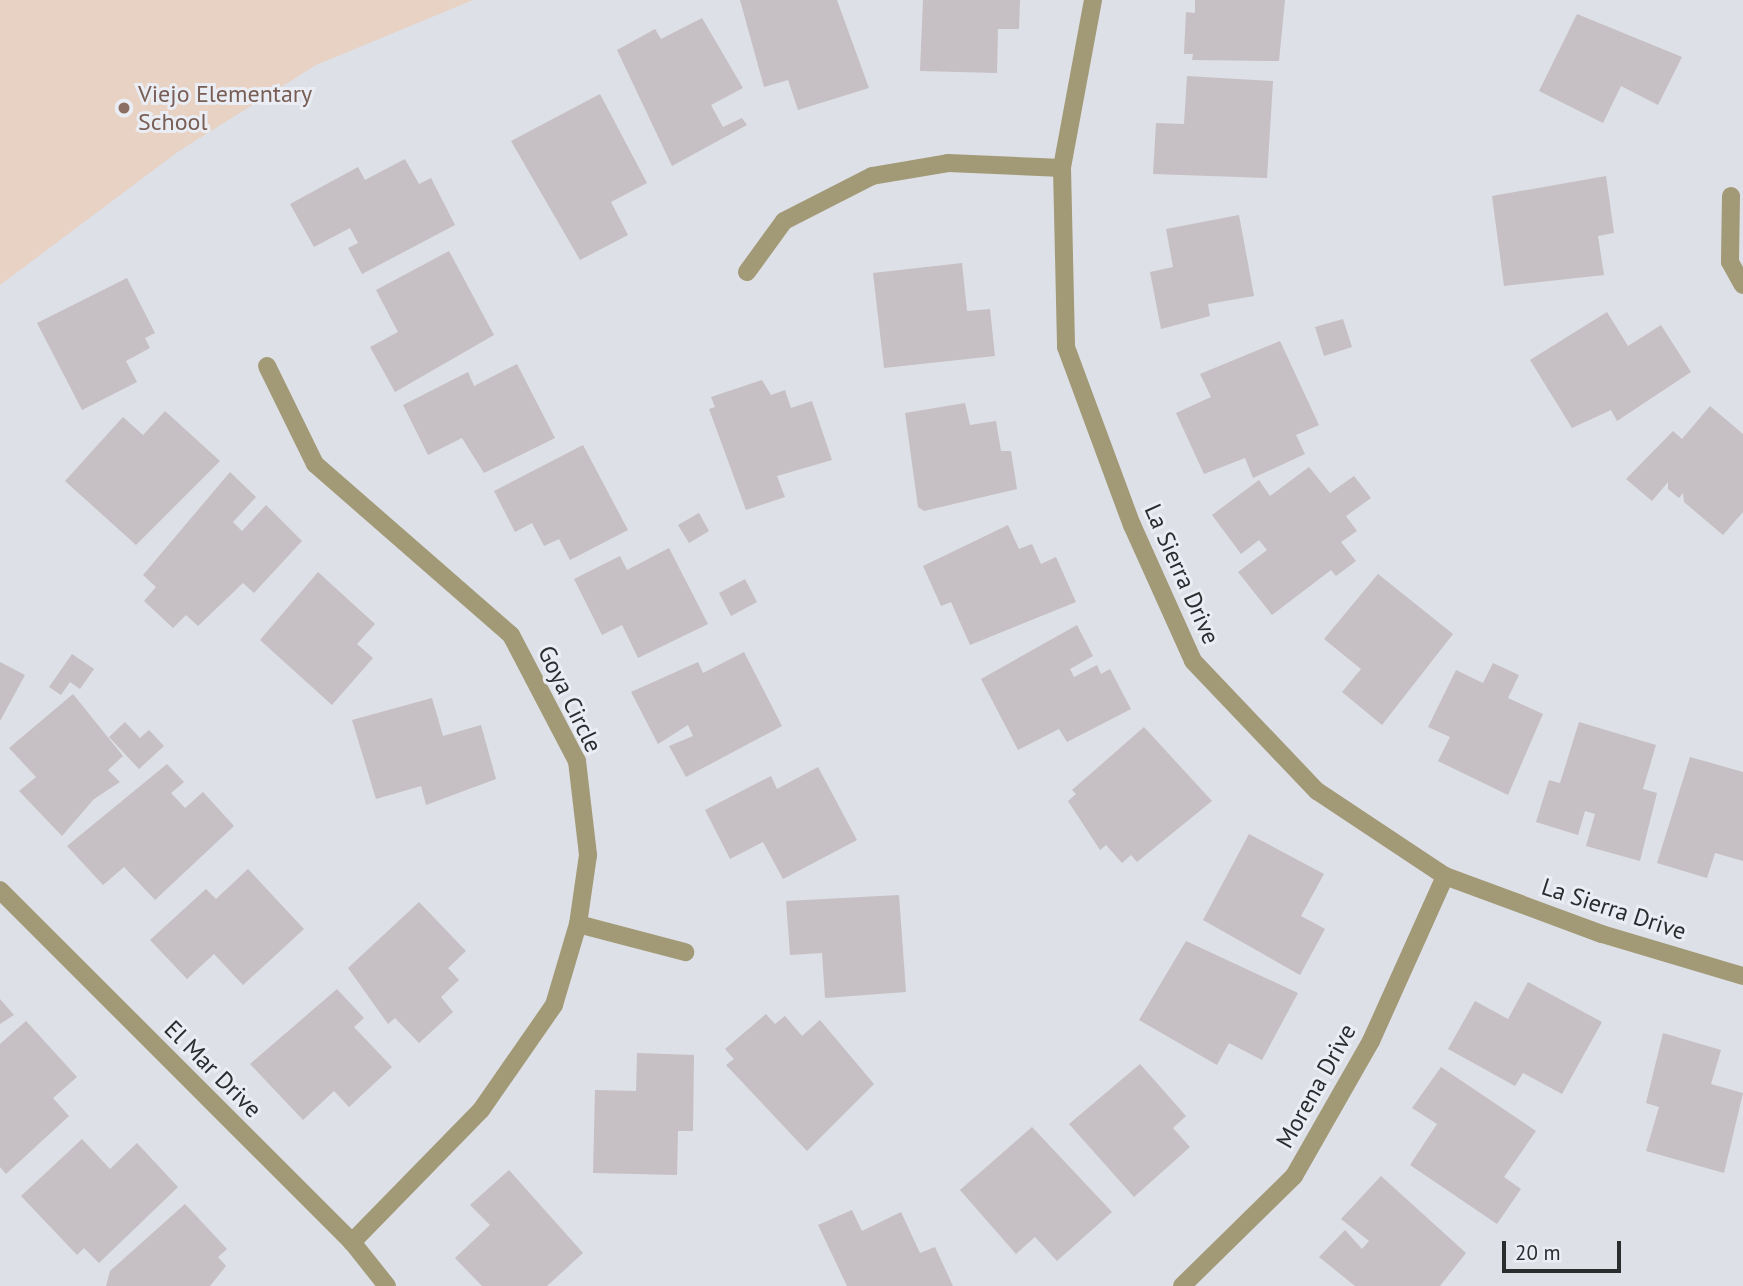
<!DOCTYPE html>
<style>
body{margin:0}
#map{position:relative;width:1743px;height:1286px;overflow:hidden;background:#dde0e6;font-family:"PT Sans",sans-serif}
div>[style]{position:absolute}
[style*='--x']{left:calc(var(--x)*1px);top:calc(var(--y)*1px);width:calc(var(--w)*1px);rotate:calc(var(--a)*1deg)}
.education>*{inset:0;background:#e7d2c4}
.building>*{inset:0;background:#c6bfc3}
.minor>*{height:18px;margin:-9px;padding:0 9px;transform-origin:9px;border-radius:9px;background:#a29976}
.dots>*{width:19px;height:19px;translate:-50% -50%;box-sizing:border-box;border:4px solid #eaedf4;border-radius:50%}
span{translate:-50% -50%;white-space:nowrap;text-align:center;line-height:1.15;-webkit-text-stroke:6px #eaedf4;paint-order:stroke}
.education-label{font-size:24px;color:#785e54}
.left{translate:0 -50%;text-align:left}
.street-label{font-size:24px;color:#2a2c2e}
.scale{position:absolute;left:1502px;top:1241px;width:119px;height:32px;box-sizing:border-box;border:4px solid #2a2c2e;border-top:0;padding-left:9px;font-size:21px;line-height:24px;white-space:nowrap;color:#2a2c2e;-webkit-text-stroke:5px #eaedf4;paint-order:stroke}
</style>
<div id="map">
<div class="education">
<i style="clip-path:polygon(0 0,473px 0,316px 65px,179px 151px,0 285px)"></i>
</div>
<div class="building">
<i style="clip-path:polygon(740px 0,837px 0,869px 88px,798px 110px,788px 80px,764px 87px)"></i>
<i style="clip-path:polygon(923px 0,1020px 0,1019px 29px,998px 29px,997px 73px,920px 71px)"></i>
<i style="clip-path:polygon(1195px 0,1285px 0,1279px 61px,1192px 60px,1193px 54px,1184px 54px,1186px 12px,1195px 13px)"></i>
<i style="clip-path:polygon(1577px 14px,1682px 57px,1658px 105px,1621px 86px,1603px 123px,1539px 91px)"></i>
<i style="clip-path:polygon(702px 18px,743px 88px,711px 105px,723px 127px,742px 118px,747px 125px,672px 166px,617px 50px,655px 29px,661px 39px)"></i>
<i style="clip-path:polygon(1187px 76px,1273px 81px,1267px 178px,1153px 174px,1156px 123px,1184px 124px)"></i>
<i style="clip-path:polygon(600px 94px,647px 183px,611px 202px,628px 235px,580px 260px,511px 141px)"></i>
<i style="clip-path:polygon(405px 159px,419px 184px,431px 178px,455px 225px,362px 274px,348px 248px,358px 243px,350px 228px,314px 247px,290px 204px,358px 167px,365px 180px)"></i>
<i style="clip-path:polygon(1606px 176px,1614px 233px,1598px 236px,1604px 275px,1504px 286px,1492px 196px)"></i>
<i style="clip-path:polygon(1239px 215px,1254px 296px,1208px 304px,1210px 316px,1161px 329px,1150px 272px,1173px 267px,1166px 229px)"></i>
<i style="clip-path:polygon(449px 251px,494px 335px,395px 392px,370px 347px,398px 332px,376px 290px)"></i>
<i style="clip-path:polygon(962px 263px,967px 311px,990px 309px,995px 356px,884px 368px,873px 273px)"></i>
<i style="clip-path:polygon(127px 278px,155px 333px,145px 338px,150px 348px,126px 361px,137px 382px,82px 410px,37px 323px)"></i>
<i style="clip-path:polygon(1607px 312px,1628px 346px,1661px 325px,1691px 372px,1617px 421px,1611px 410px,1572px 428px,1530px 360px)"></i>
<i style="clip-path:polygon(1343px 319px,1352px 347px,1324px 356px,1315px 327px)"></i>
<i style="clip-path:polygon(1280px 341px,1319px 425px,1296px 435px,1305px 454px,1253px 478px,1245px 458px,1204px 474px,1176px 413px,1211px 397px,1200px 374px)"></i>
<i style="clip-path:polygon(517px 364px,555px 438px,484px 473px,462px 438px,428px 455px,403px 405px,468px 372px,474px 386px)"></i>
<i style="clip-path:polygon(762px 380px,771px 395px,785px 390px,791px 408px,812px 401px,832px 460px,777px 476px,785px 497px,746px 510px,709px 409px,715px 407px,711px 397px)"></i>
<i style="clip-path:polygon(965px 403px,970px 425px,996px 421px,1001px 451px,1011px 451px,1017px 489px,924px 511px,918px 507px,905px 413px)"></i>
<i style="clip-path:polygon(1710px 406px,1743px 434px,1743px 512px,1723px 535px,1684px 502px,1683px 493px,1679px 498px,1668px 489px,1668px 482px,1652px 501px,1626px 479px,1673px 431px,1682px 439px)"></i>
<i style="clip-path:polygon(165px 411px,220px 461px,136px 545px,65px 481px,123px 417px,143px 435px)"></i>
<i style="clip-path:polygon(583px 445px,628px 530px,570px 560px,559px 539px,544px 546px,532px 523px,515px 532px,494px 491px)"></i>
<i style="clip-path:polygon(1309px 467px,1330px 493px,1354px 476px,1371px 498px,1346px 516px,1357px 531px,1341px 542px,1356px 561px,1336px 576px,1331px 570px,1272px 615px,1238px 572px,1267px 550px,1259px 540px,1241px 554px,1212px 515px,1259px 480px,1270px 496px)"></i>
<i style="clip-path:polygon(230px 472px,256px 497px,233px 522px,242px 531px,266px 505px,302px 541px,254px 593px,243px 583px,198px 626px,186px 615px,173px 628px,144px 601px,156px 587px,143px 575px)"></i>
<i style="clip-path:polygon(699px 513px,709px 531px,689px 543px,678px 525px)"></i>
<i style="clip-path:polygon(1008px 525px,1019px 549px,1032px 544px,1041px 564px,1056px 557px,1076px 602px,970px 645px,951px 602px,941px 606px,923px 566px)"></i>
<i style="clip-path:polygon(669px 548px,708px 624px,638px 658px,622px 625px,602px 635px,574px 579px,620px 556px,627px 570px)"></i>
<i style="clip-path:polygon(318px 572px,375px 624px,357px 644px,373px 658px,332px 705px,260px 640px)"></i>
<i style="clip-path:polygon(1378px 574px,1453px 634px,1382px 725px,1342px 692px,1361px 669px,1324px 639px)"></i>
<i style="clip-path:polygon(745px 579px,757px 602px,731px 616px,719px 593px)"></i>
<i style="clip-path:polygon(1077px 625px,1093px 656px,1070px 669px,1074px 677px,1097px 665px,1101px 674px,1110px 669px,1131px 709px,1067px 742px,1059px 729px,1018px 750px,981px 679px)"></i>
<i style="clip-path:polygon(744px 652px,782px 726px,686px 777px,669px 746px,693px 736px,688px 725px,658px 744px,631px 692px,698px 662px,703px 673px)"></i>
<i style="clip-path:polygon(72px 654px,94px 669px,80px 689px,70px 682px,61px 695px,49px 687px)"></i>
<i style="clip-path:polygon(0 662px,25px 675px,0 721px)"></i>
<i style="clip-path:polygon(1493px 663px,1519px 675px,1508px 698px,1543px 714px,1508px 795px,1438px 761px,1450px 737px,1428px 727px,1456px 670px,1483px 683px)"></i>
<i style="clip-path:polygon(73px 694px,123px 756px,108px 770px,120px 782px,94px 799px,62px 836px,19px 791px,36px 777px,9px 748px)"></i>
<i style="clip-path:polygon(432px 698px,443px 736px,481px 725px,496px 779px,426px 805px,421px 786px,376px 799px,352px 720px)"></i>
<i style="clip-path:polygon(125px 722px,140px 738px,149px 730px,164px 746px,139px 769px,109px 737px)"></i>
<i style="clip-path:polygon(1579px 722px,1656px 745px,1643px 789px,1657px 793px,1640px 861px,1586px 846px,1595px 814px,1585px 811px,1578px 835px,1536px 822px,1549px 780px,1560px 783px)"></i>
<i style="clip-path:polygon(1144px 727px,1212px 801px,1137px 862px,1131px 855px,1122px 863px,1106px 845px,1100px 850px,1068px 801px,1076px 794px,1072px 790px)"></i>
<i style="clip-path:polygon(1690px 757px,1743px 772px,1743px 861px,1715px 853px,1707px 878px,1657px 863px)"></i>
<i style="clip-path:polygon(167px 764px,184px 782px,171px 793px,185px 808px,203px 792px,234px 826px,155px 900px,124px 867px,103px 885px,67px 846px)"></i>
<i style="clip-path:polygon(818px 767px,857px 840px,783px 879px,763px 842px,730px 859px,705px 810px,771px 776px,777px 789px)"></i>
<i style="clip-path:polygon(1249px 834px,1324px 874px,1301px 916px,1325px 929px,1300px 975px,1203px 920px)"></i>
<i style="clip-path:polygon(248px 869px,304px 929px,243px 985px,214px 954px,187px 979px,150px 940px,206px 889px,216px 899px)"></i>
<i style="clip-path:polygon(899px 895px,906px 992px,825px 998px,822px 953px,790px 955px,786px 901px)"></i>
<i style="clip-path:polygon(419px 902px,466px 951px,448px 968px,459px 980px,441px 997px,453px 1012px,419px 1043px,395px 1018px,388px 1024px,348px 968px)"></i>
<i style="clip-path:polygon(1186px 941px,1298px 993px,1262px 1060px,1229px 1043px,1217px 1065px,1139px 1020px)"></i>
<i style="clip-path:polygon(1528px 982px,1602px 1022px,1562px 1094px,1523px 1073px,1515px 1086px,1448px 1049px,1475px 1001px,1508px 1019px)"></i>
<i style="clip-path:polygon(337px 989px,364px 1018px,354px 1027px,392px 1067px,349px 1107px,334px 1091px,303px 1120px,250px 1064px)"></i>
<i style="clip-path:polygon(0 999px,14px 1015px,0 1024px)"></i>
<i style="clip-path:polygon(766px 1014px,775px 1024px,785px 1016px,802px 1036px,820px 1020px,874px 1084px,807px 1151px,726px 1065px,734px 1059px,725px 1049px)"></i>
<i style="clip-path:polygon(26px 1021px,77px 1077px,53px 1098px,69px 1116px,6px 1174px,0 1167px,0 1044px)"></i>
<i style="clip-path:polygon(1663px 1033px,1721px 1050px,1711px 1084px,1743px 1093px,1724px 1173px,1646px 1151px,1659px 1107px,1646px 1103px)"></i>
<i style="clip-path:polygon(637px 1053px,694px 1055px,693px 1131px,678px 1131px,677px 1175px,593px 1173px,595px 1090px,636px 1091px)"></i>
<i style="clip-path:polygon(1140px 1064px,1186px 1116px,1173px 1128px,1190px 1147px,1134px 1197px,1069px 1124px)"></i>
<i style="clip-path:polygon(1441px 1067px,1536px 1131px,1504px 1177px,1521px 1189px,1497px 1224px,1410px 1165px,1437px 1124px,1412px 1108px)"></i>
<i style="clip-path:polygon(1032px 1127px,1112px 1212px,1057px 1261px,1035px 1237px,1016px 1254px,960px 1190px)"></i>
<i style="clip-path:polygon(82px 1139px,110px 1169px,137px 1143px,178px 1187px,99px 1263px,84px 1248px,77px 1255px,21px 1196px)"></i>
<i style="clip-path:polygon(509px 1170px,583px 1253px,547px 1286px,482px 1286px,455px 1258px,490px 1225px,470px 1205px)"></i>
<i style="clip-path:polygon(1381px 1176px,1466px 1253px,1440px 1286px,1355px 1286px,1319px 1257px,1345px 1230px,1362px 1249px,1369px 1241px,1341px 1219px)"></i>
<i style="clip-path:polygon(185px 1204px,227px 1249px,218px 1257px,226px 1266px,210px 1286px,106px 1286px,110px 1271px)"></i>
<i style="clip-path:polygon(852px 1210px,862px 1231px,901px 1212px,920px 1253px,935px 1247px,953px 1286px,847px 1286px,818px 1225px)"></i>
</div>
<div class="minor">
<i style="--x:1093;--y:0;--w:171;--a:100.5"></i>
<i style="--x:1062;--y:168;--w:179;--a:88.7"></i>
<i style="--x:1066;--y:347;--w:190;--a:69.7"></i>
<i style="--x:1132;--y:525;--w:149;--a:65.8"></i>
<i style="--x:1193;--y:661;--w:180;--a:46.4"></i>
<i style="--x:1317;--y:791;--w:154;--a:33.6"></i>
<i style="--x:1445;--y:876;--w:167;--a:20.3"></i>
<i style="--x:1602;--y:934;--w:147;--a:16.6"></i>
<i style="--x:1731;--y:196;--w:66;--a:90.9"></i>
<i style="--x:1730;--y:262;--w:26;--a:61"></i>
<i style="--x:747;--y:272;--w:63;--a:-54"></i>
<i style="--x:784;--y:221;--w:99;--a:-27.1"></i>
<i style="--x:872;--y:176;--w:77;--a:-9.7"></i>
<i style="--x:948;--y:163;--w:114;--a:2.5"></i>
<i style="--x:267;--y:366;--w:109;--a:63.9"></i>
<i style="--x:315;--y:464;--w:260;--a:41.1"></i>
<i style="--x:511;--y:635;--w:142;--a:62.4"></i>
<i style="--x:577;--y:761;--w:95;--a:83.3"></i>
<i style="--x:588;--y:855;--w:70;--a:98.2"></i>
<i style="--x:578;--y:924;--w:84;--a:106.5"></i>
<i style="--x:554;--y:1005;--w:128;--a:124.8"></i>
<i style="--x:481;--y:1110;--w:185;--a:134.3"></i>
<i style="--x:0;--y:890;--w:498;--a:45"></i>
<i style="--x:352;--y:1242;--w:56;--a:51.5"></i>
<i style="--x:578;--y:924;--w:111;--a:14.7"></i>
<i style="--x:1182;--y:1286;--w:157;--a:-44.5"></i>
<i style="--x:1294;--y:1176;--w:155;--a:-60.3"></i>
<i style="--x:1371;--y:1041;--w:181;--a:-65.8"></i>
</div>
<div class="dots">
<i style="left:124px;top:108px;background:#8d6e63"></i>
</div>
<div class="education-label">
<span class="left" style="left:138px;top:108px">Viejo Elementary<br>School</span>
</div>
<div class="street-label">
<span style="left:1182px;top:574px;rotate:66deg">La Sierra Drive</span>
<span style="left:570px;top:699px;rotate:64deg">Goya Circle</span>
<span style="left:1614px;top:909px;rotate:18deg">La Sierra Drive</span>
<span style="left:213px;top:1069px;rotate:45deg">El Mar Drive</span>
<span style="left:1316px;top:1086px;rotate:-61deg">Morena Drive</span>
</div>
<div class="scale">20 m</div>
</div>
